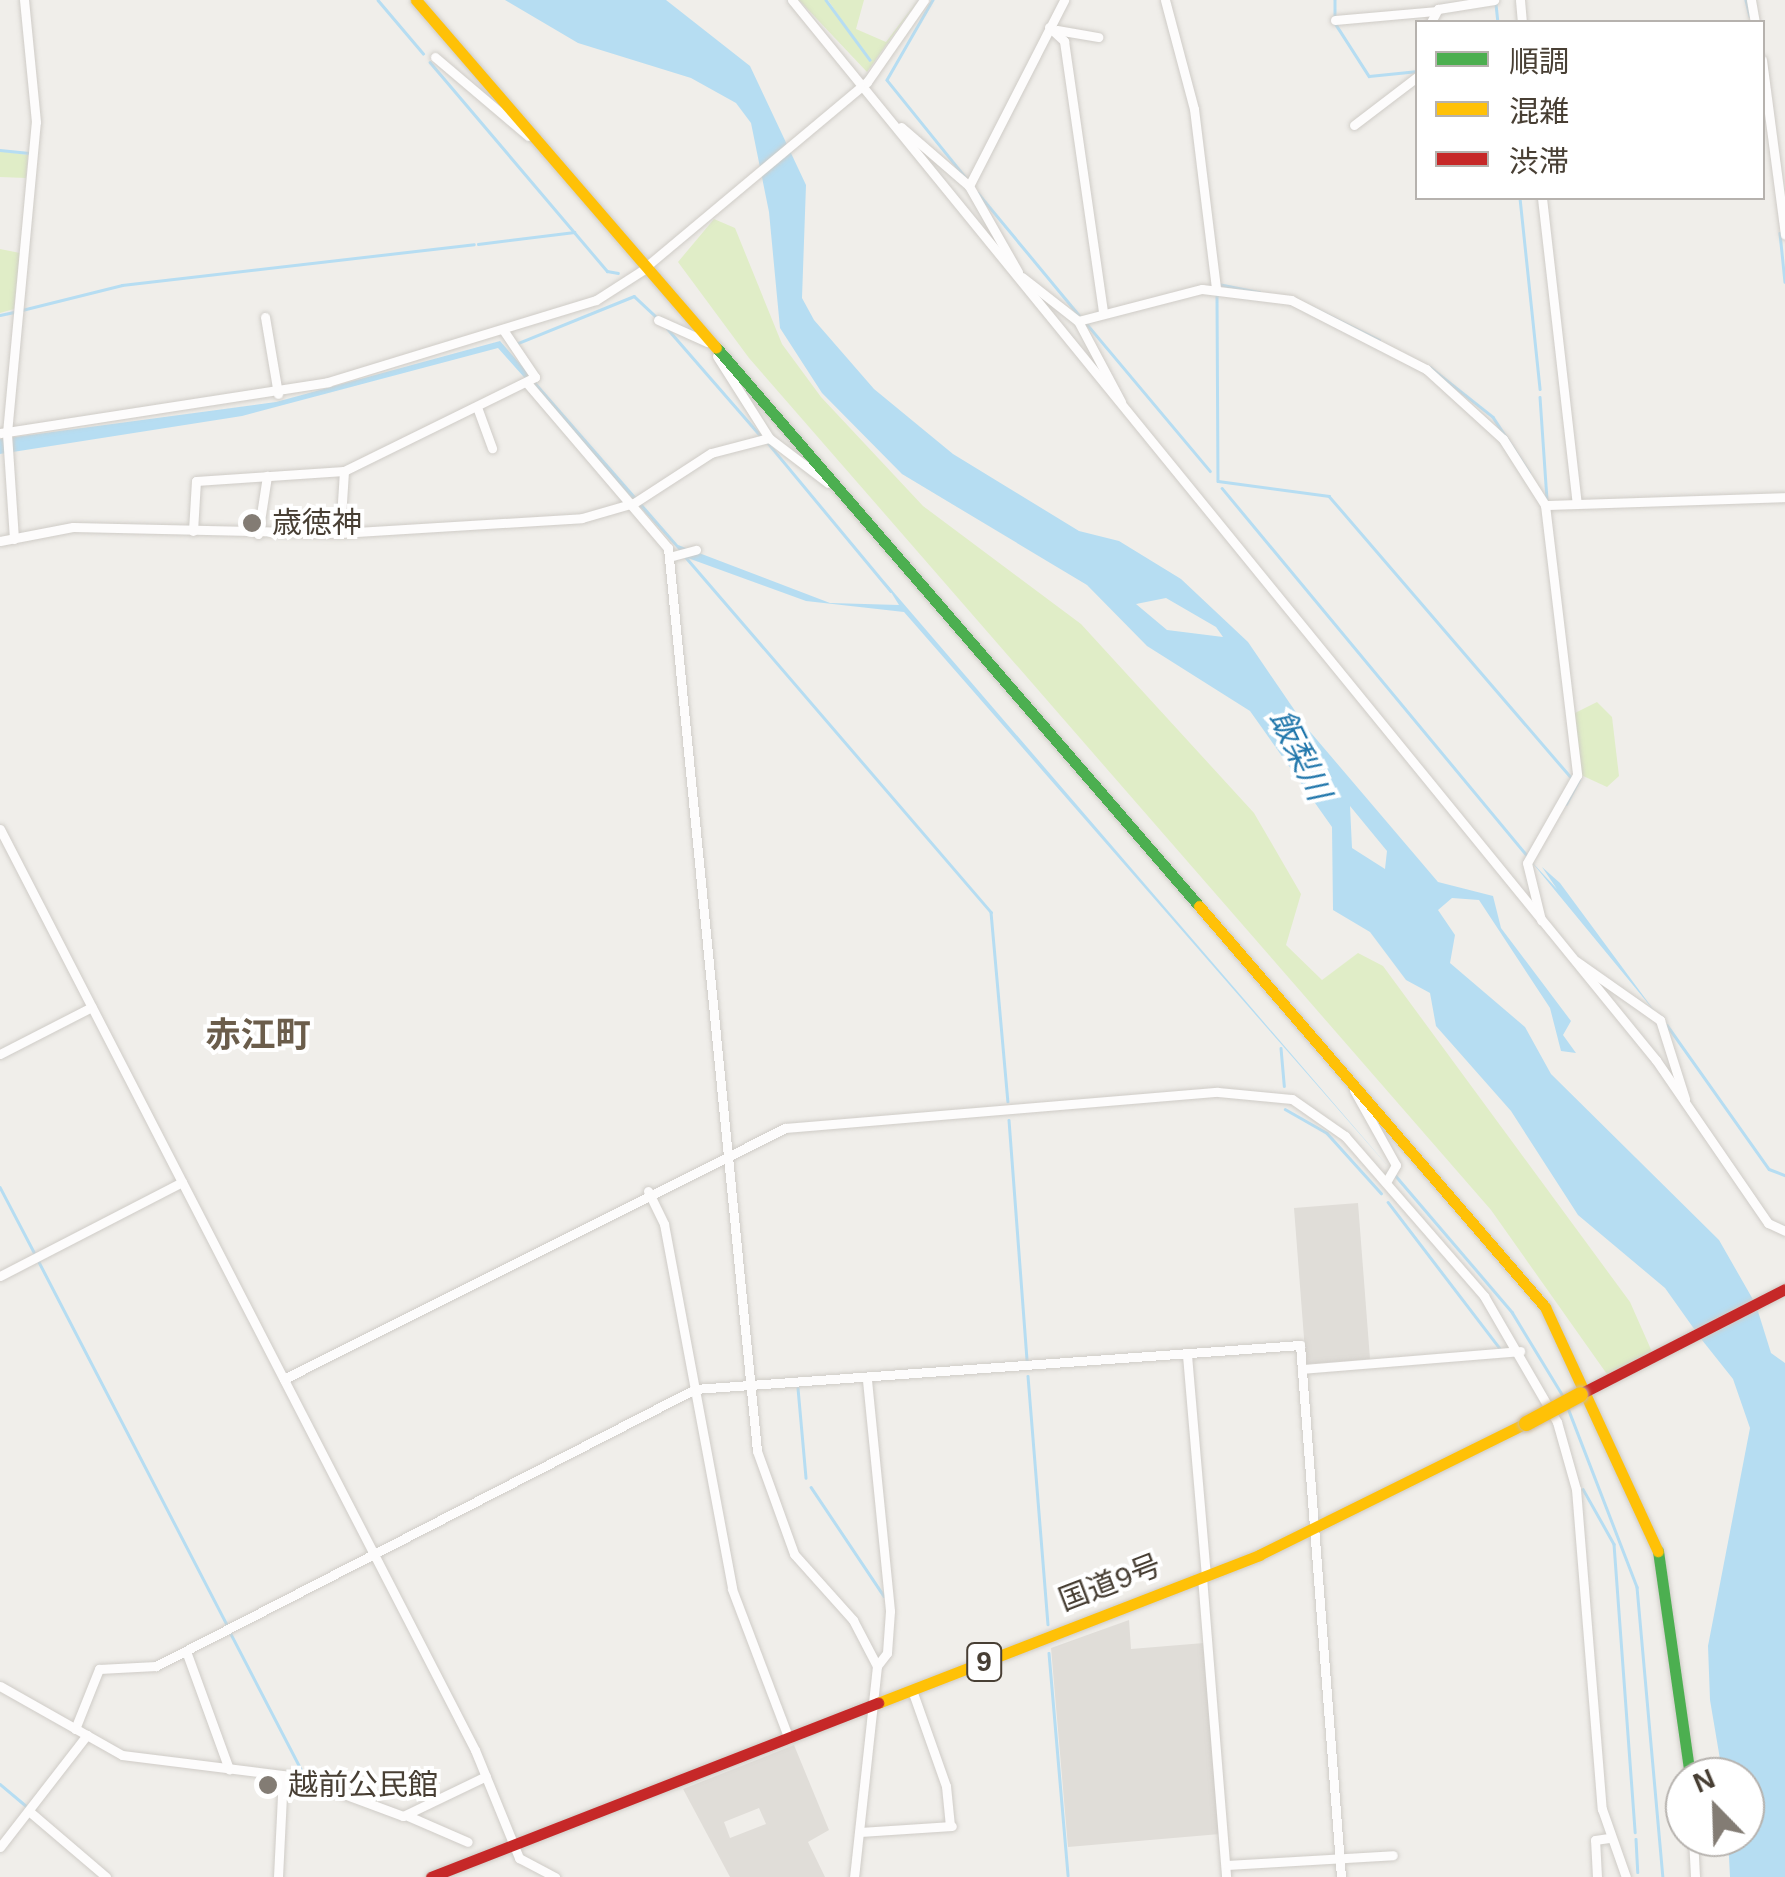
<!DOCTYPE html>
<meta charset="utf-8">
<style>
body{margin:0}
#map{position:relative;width:1785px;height:1877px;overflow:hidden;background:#f0eeea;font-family:Arial,"Noto Sans JP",sans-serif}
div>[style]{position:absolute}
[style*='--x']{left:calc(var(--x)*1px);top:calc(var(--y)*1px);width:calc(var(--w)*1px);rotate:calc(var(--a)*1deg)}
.industrial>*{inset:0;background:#e0ddd8}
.green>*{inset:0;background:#e0edc7}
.water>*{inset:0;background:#b6ddf2}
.stream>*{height:2.5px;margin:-1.25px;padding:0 1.25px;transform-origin:1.25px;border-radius:1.25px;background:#b6ddf2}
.roads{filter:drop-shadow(0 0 2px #cfccc7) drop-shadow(0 0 2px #cfccc7)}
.street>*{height:9px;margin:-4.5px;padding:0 4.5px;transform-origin:4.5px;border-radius:4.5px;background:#fdfcfc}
.fast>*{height:11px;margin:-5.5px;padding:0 5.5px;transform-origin:5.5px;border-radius:5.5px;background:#4caf50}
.slow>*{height:11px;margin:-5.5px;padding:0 5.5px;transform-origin:5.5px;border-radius:5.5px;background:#ffc107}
.jam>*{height:11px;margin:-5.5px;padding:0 5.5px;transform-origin:5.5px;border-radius:5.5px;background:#c62828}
.bridges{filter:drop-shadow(0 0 2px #cbbaa2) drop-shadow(0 0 2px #cbbaa2)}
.slow-bridge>*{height:15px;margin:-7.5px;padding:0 7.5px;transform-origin:7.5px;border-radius:7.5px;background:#ffc107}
.dots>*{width:28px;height:28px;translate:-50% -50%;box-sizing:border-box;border:5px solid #fff;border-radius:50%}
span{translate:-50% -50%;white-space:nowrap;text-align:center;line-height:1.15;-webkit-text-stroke:8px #fff;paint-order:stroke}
.shield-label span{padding:2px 8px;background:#fff;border:2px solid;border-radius:8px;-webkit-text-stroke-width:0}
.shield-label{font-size:28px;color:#483f34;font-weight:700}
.poi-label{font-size:30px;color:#483f34}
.left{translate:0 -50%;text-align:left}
.street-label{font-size:30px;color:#483f34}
.water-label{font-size:32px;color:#2378ac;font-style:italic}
.quarter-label{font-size:35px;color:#6b5d4b;font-weight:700}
.legend{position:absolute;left:1415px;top:20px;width:350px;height:180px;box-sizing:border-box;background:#fff;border:2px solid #b6b2ae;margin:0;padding:12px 18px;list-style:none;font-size:30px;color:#483f34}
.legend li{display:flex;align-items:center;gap:20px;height:50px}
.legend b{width:50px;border:2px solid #b6b2ae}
.north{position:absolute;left:1665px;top:1757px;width:100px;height:100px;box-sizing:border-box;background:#fff;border:2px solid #b6b2ae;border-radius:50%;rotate:337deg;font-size:28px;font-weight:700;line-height:40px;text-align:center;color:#483f34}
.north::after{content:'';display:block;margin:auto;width:35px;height:45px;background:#837c74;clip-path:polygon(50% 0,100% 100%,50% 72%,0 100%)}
</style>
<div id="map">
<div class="industrial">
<i style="clip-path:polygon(1358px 1203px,1370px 1359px,1306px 1364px,1294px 1208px)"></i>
<i style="clip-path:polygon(1129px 1620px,1131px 1649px,1204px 1643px,1220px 1834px,1068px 1847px,1051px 1648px)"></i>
<i style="clip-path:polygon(evenodd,794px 1745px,829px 1830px,808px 1842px,825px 1877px,730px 1877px,683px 1789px,794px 1745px,759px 1808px,766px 1824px,730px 1838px,724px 1822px,759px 1808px)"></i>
</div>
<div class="green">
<i style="clip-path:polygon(799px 0,825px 0,869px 60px,828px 0,864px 0,856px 29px,886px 42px,918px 0,867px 72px)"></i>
<i style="clip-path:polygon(0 151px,28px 155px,26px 178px,0 177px)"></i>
<i style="clip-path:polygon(714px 219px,735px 228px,782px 344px,821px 397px,923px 506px,1081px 624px,1254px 813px,1301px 894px,1286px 945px,1322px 980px,1358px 953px,1383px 966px,1630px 1302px,1653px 1354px,1609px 1377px,1491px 1210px,749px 358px,678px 262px)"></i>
<i style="clip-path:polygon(0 249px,20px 253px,14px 309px,0 313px)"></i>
<i style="clip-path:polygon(1597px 702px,1612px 717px,1619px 776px,1607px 787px,1581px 775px,1573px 714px)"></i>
</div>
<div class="water">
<i style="clip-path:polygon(evenodd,505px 0,666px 0,750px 66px,806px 185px,802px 298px,814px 320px,874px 389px,953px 454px,1079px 531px,1119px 541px,1181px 579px,1248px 642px,1306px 727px,1438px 882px,1493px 896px,1501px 928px,1571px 1021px,1563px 1035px,1576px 1053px,1561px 1051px,1550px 1008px,1479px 900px,1452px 898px,1438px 910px,1455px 935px,1450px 963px,1525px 1027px,1551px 1074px,1719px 1240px,1755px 1303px,1697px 1333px,1665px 1288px,1578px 1215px,1511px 1111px,1436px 1026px,1430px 993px,1406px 980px,1370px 932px,1333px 910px,1332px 827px,1250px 711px,1147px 646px,1087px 585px,902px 474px,822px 393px,780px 328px,769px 212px,751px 123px,736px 103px,691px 78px,578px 43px,505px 0,1166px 598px,1216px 627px,1223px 637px,1167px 630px,1136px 604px,1166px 598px,505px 0,1350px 806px,1387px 851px,1385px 869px,1352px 848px,1350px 806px)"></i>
<i style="clip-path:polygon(500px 341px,678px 545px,830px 603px,899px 605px,884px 581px,1392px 1171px,904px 612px,806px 601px,685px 557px,498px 348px,242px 416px,0 454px,0 439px,276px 402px)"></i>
<i style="clip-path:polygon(1530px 860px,1557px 889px,1542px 867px,1560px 883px,1656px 1013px)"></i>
<i style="clip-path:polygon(1756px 1305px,1771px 1353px,1785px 1363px,1785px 1877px,1730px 1877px,1728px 1837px,1745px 1837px,1745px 1777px,1723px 1777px,1710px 1700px,1708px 1646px,1750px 1428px,1733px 1379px,1698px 1335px)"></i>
</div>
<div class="stream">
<i style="--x:378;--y:0;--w:70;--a:49.7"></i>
<i style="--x:826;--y:0;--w:74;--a:53.7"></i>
<i style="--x:933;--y:0;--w:92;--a:119.9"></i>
<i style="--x:887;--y:80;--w:127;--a:51.1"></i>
<i style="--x:1335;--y:0;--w:23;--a:90"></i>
<i style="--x:1335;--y:23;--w:63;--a:57.3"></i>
<i style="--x:1369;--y:76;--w:49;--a:-5.8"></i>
<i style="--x:1746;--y:0;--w:16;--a:76"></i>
<i style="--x:1496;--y:4;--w:18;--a:84"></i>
<i style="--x:430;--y:62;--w:274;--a:49.7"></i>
<i style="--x:607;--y:271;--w:11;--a:10"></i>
<i style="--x:0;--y:150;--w:29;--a:6"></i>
<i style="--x:978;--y:193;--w:158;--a:50.4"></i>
<i style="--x:1520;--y:198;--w:192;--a:84"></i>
<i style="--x:1780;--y:233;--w:49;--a:84.2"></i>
<i style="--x:478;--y:244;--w:97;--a:-7.1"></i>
<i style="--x:1218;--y:284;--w:42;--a:11"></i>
<i style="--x:1217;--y:295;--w:186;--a:89.7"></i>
<i style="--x:1218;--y:481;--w:112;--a:7.7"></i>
<i style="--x:1329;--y:496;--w:371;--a:49.3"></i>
<i style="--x:1310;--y:306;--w:77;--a:26.2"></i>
<i style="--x:22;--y:310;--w:103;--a:-14"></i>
<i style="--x:122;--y:285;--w:354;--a:-6.6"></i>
<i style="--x:0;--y:315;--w:14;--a:-12"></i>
<i style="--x:1086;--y:323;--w:193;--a:50"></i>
<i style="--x:667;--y:328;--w:142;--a:49"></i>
<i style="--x:516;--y:344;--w:127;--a:-22.1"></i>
<i style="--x:634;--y:296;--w:33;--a:43"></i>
<i style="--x:1430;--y:367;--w:80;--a:38.4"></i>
<i style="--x:1493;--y:417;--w:66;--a:56.8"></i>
<i style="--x:1540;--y:397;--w:102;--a:86.1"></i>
<i style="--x:768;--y:443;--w:192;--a:50.3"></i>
<i style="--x:1222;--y:488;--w:477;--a:50.3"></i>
<i style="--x:684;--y:555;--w:471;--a:49.3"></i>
<i style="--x:991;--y:912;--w:190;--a:84.9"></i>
<i style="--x:1566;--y:804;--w:27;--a:-62"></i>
<i style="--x:1667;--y:1025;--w:176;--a:54.7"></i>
<i style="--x:1769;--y:1169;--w:17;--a:21"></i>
<i style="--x:1281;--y:1048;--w:38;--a:85"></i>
<i style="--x:1285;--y:1109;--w:48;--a:29.7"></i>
<i style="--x:1327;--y:1133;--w:81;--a:48"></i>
<i style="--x:1009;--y:1120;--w:242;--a:85.7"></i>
<i style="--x:1396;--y:1176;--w:179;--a:49.5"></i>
<i style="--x:1512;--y:1312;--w:98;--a:58.7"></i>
<i style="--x:0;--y:1187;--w:73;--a:62.4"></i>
<i style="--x:1388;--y:1202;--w:183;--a:52.6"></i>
<i style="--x:39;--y:1262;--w:407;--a:62.6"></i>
<i style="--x:1028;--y:1376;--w:249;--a:85.4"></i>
<i style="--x:798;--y:1388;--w:90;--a:84.9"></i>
<i style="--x:1568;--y:1408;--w:192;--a:68.9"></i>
<i style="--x:1637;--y:1587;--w:291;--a:84.9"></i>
<i style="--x:811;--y:1487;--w:131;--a:56.2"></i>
<i style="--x:1583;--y:1489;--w:63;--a:60.6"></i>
<i style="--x:1614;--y:1544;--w:289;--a:85.8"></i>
<i style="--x:231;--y:1634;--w:157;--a:62.6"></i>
<i style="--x:1049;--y:1653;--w:223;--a:85.1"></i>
<i style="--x:0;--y:1784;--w:35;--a:40"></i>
<i style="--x:1636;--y:1839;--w:33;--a:87"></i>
</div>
<div class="roads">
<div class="street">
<i style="--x:792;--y:0;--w:1368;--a:50.82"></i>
<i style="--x:1656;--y:1060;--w:198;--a:55.5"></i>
<i style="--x:1768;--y:1223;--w:19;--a:25"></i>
<i style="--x:1165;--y:0;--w:113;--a:75.1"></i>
<i style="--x:1194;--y:109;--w:180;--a:83"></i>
<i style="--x:1520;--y:0;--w:22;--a:85"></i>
<i style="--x:1751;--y:0;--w:22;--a:80"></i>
<i style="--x:1335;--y:20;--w:100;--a:-5.1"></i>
<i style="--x:1431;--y:22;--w:15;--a:-62"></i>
<i style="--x:1438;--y:9;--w:57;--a:-9.1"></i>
<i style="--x:1049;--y:27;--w:21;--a:43"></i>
<i style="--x:1064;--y:41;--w:274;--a:81.8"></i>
<i style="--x:1057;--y:30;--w:42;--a:9.7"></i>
<i style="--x:435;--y:57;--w:122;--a:40.3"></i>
<i style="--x:1762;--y:60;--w:176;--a:82.5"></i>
<i style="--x:1354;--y:125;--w:81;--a:-37.4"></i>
<i style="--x:901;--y:127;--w:90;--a:40.9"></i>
<i style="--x:969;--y:186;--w:99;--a:60.3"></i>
<i style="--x:969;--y:186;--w:209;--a:-62.9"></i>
<i style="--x:1542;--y:198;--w:307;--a:83.5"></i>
<i style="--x:648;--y:265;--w:285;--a:-39.9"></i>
<i style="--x:867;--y:82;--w:100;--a:-55.2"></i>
<i style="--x:1022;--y:277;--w:71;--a:38.2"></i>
<i style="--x:1078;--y:321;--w:92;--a:62"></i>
<i style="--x:265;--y:317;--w:78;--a:80.4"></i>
<i style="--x:658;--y:320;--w:54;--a:24.2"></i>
<i style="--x:1078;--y:321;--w:128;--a:-14.5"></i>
<i style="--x:1202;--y:289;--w:90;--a:7"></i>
<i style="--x:1291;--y:300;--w:152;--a:27.1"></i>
<i style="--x:1426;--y:369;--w:104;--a:42.3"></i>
<i style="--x:1503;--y:439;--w:78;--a:57.5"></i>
<i style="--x:1545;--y:505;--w:272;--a:83.2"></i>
<i style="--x:1577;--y:775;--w:101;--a:119.6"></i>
<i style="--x:1527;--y:863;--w:59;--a:76.2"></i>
<i style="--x:717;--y:356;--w:97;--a:57.6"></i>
<i style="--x:527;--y:383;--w:217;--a:49.5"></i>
<i style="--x:668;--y:548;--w:907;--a:84.37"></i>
<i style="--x:757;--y:1451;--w:109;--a:70.2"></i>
<i style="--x:794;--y:1554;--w:89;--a:48.2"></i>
<i style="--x:853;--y:1620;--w:52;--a:62.4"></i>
<i style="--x:877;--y:1666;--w:212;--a:96.2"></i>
<i style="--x:477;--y:407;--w:44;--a:69.9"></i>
<i style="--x:0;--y:433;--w:332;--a:-8.8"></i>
<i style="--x:328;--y:382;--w:280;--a:-17"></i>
<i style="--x:596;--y:300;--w:56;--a:-32.6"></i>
<i style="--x:1545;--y:505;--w:240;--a:-1.9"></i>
<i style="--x:193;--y:531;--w:50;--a:-86.6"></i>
<i style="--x:196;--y:481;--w:148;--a:-3.9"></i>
<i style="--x:340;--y:533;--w:62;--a:-86.3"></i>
<i style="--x:344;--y:471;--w:213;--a:-26.2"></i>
<i style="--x:535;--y:377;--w:55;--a:-124"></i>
<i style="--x:258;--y:534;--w:59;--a:-81.2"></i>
<i style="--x:14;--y:539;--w:106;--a:-93.8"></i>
<i style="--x:7;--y:433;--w:312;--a:-84.7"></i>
<i style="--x:36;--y:122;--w:123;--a:-95.6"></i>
<i style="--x:0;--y:541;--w:74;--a:-10.9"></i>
<i style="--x:73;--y:527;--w:267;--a:1.3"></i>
<i style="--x:340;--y:533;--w:242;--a:-3.5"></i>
<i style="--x:582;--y:518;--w:54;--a:-16.1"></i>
<i style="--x:634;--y:503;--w:92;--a:-33"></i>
<i style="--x:711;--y:453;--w:60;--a:-14.5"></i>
<i style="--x:769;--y:438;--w:74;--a:37.3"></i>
<i style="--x:669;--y:557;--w:28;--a:-15"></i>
<i style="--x:0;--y:829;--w:1036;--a:62.72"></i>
<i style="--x:475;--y:1750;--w:117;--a:67.8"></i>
<i style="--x:519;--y:1858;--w:41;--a:27.8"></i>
<i style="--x:1576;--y:961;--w:103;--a:35.1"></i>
<i style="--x:1660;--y:1020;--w:83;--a:72.4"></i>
<i style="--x:0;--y:1054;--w:103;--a:-27.1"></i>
<i style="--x:1354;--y:1090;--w:86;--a:60.8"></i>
<i style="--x:1396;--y:1165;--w:20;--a:120"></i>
<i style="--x:648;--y:1191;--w:37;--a:64"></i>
<i style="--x:664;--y:1224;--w:371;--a:79.4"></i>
<i style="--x:732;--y:1589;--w:160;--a:69.2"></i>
<i style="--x:0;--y:1276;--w:205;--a:-27.3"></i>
<i style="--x:1187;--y:1355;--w:222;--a:85.1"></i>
<i style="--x:1302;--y:1369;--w:219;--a:-4.7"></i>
<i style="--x:284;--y:1379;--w:560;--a:-26.61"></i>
<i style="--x:785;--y:1128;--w:434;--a:-4.8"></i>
<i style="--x:1218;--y:1092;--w:74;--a:5.4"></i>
<i style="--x:1292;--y:1099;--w:65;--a:34.9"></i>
<i style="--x:1345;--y:1136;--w:212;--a:49"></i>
<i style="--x:1484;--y:1296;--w:146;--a:59.9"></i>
<i style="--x:1557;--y:1422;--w:70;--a:74.2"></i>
<i style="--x:1576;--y:1489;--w:321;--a:85.4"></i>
<i style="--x:1602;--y:1809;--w:72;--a:70.6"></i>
<i style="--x:867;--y:1380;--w:232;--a:84.3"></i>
<i style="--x:890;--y:1611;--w:42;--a:94.1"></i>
<i style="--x:887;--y:1653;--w:16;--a:128"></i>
<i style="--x:1202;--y:1577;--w:301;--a:85.4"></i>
<i style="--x:186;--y:1651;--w:126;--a:70"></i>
<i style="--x:0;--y:1686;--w:140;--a:29.5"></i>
<i style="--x:122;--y:1755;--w:177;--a:7.1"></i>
<i style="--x:298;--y:1777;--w:112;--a:20.4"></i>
<i style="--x:403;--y:1816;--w:92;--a:-25.7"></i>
<i style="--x:912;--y:1690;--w:102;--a:70.5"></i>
<i style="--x:946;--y:1786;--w:40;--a:84.3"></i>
<i style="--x:75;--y:1729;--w:65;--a:-68.2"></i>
<i style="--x:99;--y:1669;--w:57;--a:-3"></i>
<i style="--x:156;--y:1666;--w:606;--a:-27.2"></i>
<i style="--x:695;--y:1389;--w:607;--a:-4.16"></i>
<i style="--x:1300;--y:1345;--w:534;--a:85.59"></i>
<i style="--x:30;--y:1812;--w:100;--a:40.5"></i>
<i style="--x:408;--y:1816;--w:65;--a:23.4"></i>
<i style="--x:860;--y:1832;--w:92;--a:-3.7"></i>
<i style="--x:1693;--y:1837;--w:40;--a:87.1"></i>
<i style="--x:0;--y:1847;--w:142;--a:-52.2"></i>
<i style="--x:1227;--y:1865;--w:166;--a:-3.4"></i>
<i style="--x:278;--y:1877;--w:102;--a:-87.2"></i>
<i style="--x:1597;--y:1877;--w:37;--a:-93"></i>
<i style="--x:1595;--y:1840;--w:14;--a:-8"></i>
</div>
<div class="fast">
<i style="--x:716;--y:347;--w:739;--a:49.17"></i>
<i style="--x:1658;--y:1551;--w:228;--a:81.9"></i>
</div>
<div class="slow">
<i style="--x:416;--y:0;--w:459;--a:49.2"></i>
<i style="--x:1199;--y:906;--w:530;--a:49.21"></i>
<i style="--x:1545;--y:1307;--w:269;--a:65.2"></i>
<i style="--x:878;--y:1703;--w:409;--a:-21.2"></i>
<i style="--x:1259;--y:1555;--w:298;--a:-26.3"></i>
</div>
<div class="jam">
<i style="--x:1580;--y:1394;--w:230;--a:-27.1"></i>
<i style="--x:431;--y:1877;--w:480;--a:-21.3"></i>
</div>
</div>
<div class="bridges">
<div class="slow-bridge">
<i style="--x:1526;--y:1423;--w:61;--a:-28.2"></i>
</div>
</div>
<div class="dots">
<i style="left:252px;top:523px;background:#837c74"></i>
<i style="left:268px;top:1785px;background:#837c74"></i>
</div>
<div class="shield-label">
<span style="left:984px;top:1662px">9</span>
</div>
<div class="poi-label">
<span class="left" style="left:272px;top:523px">歳徳神</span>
<span class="left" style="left:288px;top:1785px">越前公民館</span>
</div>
<div class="street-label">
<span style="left:1110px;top:1583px;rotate:-21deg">国道9号</span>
</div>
<div class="water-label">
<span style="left:1300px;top:755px;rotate:64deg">飯梨川</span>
</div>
<div class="quarter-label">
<span style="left:258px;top:1035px">赤江町</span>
</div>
<ul class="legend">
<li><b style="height:12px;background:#4caf50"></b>順調</li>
<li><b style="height:12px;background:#ffc107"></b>混雑</li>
<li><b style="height:12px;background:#c62828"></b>渋滞</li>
</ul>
<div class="north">N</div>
</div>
